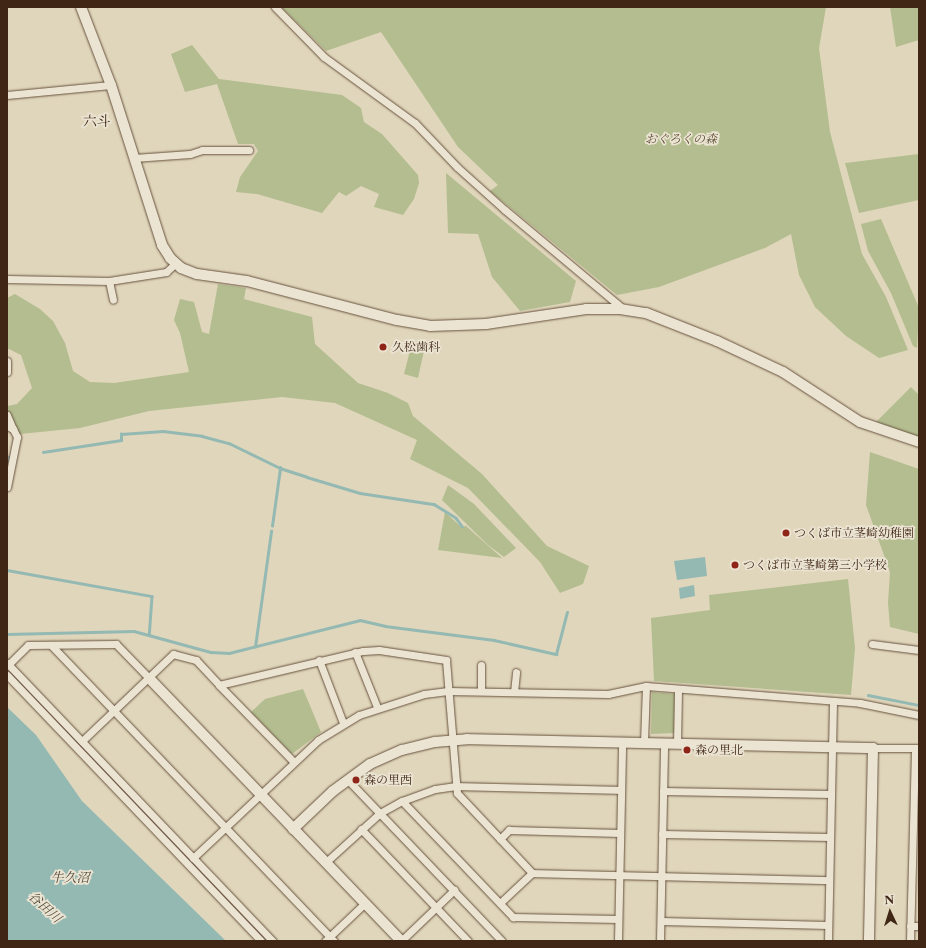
<!DOCTYPE html>
<meta charset="utf-8">
<style>
body{margin:0}
#map{position:relative;width:926px;height:948px;overflow:hidden;background:#e0d6bb;font-family:"Libre Caslon Text","Noto Serif JP",serif}
div>[style]{position:absolute}
[style*='--x']{left:calc(var(--x)*1px);top:calc(var(--y)*1px);width:calc(var(--w)*1px);rotate:calc(var(--a)*1deg)}
.green>*{inset:0;background:#b3bd8f}
.water>*{inset:0;background:#94b9b3}
.stream>*{height:2.5px;margin:-1.25px;padding:0 1.25px;transform-origin:1.25px;border-radius:1.25px;background:#94b9b3}
.roads{filter:drop-shadow(0 0 1px #68523e) drop-shadow(0 0 1px #68523e)}
.street>*{height:7px;margin:-3.5px;padding:0 3.5px;transform-origin:3.5px;border-radius:3.5px;background:#ebe4d3}
.secondary>*{height:10px;margin:-5px;padding:0 5px;transform-origin:5px;border-radius:5px;background:#ebe4d3}
.dots>*{width:11px;height:11px;translate:-50% -50%;box-sizing:border-box;border:2px solid #ebe4d3;border-radius:50%}
span{translate:-50% -50%;white-space:nowrap;text-align:center;line-height:1.15;-webkit-text-stroke:3.5px #ebe4d3;paint-order:stroke}
.park-label{font-size:12px;color:#5d4c33;font-style:italic}
.poi-label{font-size:12px;color:#402614}
.left{translate:0 -50%;text-align:left}
.water-label{font-size:13px;color:#554b3c;font-style:italic}
.quarter-label{font-size:14px;color:#402614}
.frame{position:absolute;inset:0;border:8px solid #402614;pointer-events:none}
.north{position:absolute;left:870px;top:892px;width:40px;height:40px;-webkit-text-stroke:3px #ebe4d3;paint-order:stroke;rotate:356deg;font-size:11px;font-weight:700;line-height:16px;text-align:center;color:#402614}
.north::after{content:'';display:block;margin:auto;width:14px;height:18px;background:#402614;clip-path:polygon(50% 0,100% 100%,50% 72%,0 100%)}
</style>
<div id="map">
<div class="green">
<i style="clip-path:polygon(281px 7px,826px 7px,819px 48px,830px 132px,862px 254px,886px 297px,908px 350px,879px 358px,846px 336px,815px 307px,799px 275px,791px 234px,765px 248px,659px 287px,617px 295px,490px 191px,498px 185px,458px 147px,381px 32px,326px 51px)"></i>
<i style="clip-path:polygon(890px 7px,919px 7px,919px 40px,896px 47px)"></i>
<i style="clip-path:polygon(192px 45px,219px 79px,342px 95px,361px 108px,364px 122px,382px 134px,418px 175px,419px 183px,414px 199px,403px 215px,374px 207px,379px 194px,361px 186px,346px 196px,339px 192px,322px 213px,257px 194px,236px 192px,240px 177px,258px 151px,254px 144px,238px 144px,217px 84px,185px 92px,171px 54px)"></i>
<i style="clip-path:polygon(919px 154px,919px 200px,859px 213px,845px 163px)"></i>
<i style="clip-path:polygon(446px 173px,576px 281px,570px 302px,520px 311px,492px 277px,478px 234px,448px 233px)"></i>
<i style="clip-path:polygon(881px 219px,919px 308px,917px 348px,913px 346px,891px 293px,868px 251px,861px 224px)"></i>
<i style="clip-path:polygon(218px 284px,246px 288px,244px 299px,312px 317px,315px 344px,358px 383px,388px 393px,408px 403px,413px 416px,482px 474px,547px 546px,589px 566px,583px 584px,560px 593px,540px 562px,468px 488px,410px 459px,417px 440px,335px 403px,282px 397px,149px 411px,80px 428px,20px 434px,16px 427px,7px 422px,7px 406px,17px 404px,32px 388px,21px 355px,7px 348px,7px 298px,15px 294px,40px 309px,53px 321px,65px 343px,73px 371px,90px 382px,114px 383px,189px 372px,180px 333px,174px 320px,180px 299px,194px 302px,202px 332px,209px 334px)"></i>
<i style="clip-path:polygon(412px 343px,425px 346px,418px 378px,404px 374px)"></i>
<i style="clip-path:polygon(911px 387px,919px 395px,919px 437px,875px 423px)"></i>
<i style="clip-path:polygon(870px 452px,919px 469px,919px 634px,890px 627px,888px 603px,890px 572px,866px 505px)"></i>
<i style="clip-path:polygon(448px 485px,474px 504px,516px 548px,504px 557px,488px 545px,442px 500px)"></i>
<i style="clip-path:polygon(445px 512px,461px 527px,466px 526px,502px 558px,438px 550px)"></i>
<i style="clip-path:polygon(848px 579px,855px 648px,851px 695px,654px 681px,651px 618px,710px 610px,709px 595px)"></i>
<i style="clip-path:polygon(303px 689px,321px 732px,292px 754px,251px 712px,265px 699px)"></i>
<i style="clip-path:polygon(652px 692px,676px 694px,675px 733px,651px 734px)"></i>
</div>
<div class="water">
<i style="clip-path:polygon(705px 557px,707px 576px,677px 580px,674px 561px)"></i>
<i style="clip-path:polygon(694px 585px,695px 596px,680px 599px,679px 588px)"></i>
<i style="clip-path:polygon(7px 707px,36px 735px,82px 801px,226px 941px,7px 941px)"></i>
</div>
<div class="stream">
<i style="--x:43;--y:452;--w:79;--a:-8.7"></i>
<i style="--x:121;--y:440;--w:6;--a:-90"></i>
<i style="--x:121;--y:434;--w:42;--a:-4.1"></i>
<i style="--x:163;--y:431;--w:39;--a:7"></i>
<i style="--x:202;--y:436;--w:28;--a:15"></i>
<i style="--x:229;--y:443;--w:57;--a:26.1"></i>
<i style="--x:280;--y:468;--w:28;--a:18"></i>
<i style="--x:307;--y:477;--w:55;--a:16.8"></i>
<i style="--x:360;--y:493;--w:75;--a:8.5"></i>
<i style="--x:434;--y:504;--w:26;--a:32"></i>
<i style="--x:456;--y:518;--w:10;--a:53"></i>
<i style="--x:7;--y:461;--w:4;--a:-76"></i>
<i style="--x:272;--y:526;--w:59;--a:-82.1"></i>
<i style="--x:7;--y:570;--w:147;--a:10.2"></i>
<i style="--x:152;--y:596;--w:39;--a:94"></i>
<i style="--x:7;--y:634;--w:127;--a:-1.4"></i>
<i style="--x:134;--y:631;--w:80;--a:15.3"></i>
<i style="--x:211;--y:652;--w:18;--a:3"></i>
<i style="--x:229;--y:653;--w:135;--a:-14.1"></i>
<i style="--x:360;--y:620;--w:26;--a:13"></i>
<i style="--x:385;--y:626;--w:110;--a:7.3"></i>
<i style="--x:494;--y:640;--w:64;--a:12.7"></i>
<i style="--x:556;--y:654;--w:43;--a:-75.3"></i>
<i style="--x:255;--y:647;--w:117;--a:-82.1"></i>
<i style="--x:868;--y:695;--w:52;--a:11.1"></i>
</div>
<div class="roads">
<div class="street">
<i style="--x:275;--y:7;--w:70;--a:45.6"></i>
<i style="--x:324;--y:57;--w:112;--a:36"></i>
<i style="--x:415;--y:123;--w:61;--a:46.3"></i>
<i style="--x:457;--y:167;--w:64;--a:41.9"></i>
<i style="--x:505;--y:210;--w:150;--a:39.9"></i>
<i style="--x:7;--y:95;--w:104;--a:-5.5"></i>
<i style="--x:134;--y:158;--w:56;--a:-4.1"></i>
<i style="--x:190;--y:154;--w:13;--a:-18"></i>
<i style="--x:202;--y:150;--w:47;--a:0"></i>
<i style="--x:7;--y:279;--w:102;--a:1.1"></i>
<i style="--x:109;--y:281;--w:58;--a:-9"></i>
<i style="--x:166;--y:272;--w:12;--a:-42"></i>
<i style="--x:109;--y:281;--w:19;--a:78"></i>
<i style="--x:7;--y:361;--w:11;--a:90"></i>
<i style="--x:7;--y:415;--w:15;--a:67"></i>
<i style="--x:7;--y:426;--w:7;--a:27"></i>
<i style="--x:13;--y:429;--w:9;--a:63"></i>
<i style="--x:17;--y:437;--w:51;--a:101.3"></i>
<i style="--x:872;--y:644;--w:47;--a:7.3"></i>
<i style="--x:51;--y:645;--w:410;--a:46.3"></i>
<i style="--x:355;--y:652;--w:59;--a:68.2"></i>
<i style="--x:319;--y:660;--w:67;--a:69.1"></i>
<i style="--x:7;--y:663;--w:385;--a:46.3"></i>
<i style="--x:8;--y:665;--w:28;--a:-45"></i>
<i style="--x:28;--y:645;--w:88;--a:-0.7"></i>
<i style="--x:116;--y:644;--w:47;--a:45.9"></i>
<i style="--x:7;--y:675;--w:368;--a:46.3"></i>
<i style="--x:219;--y:685;--w:106;--a:45.8"></i>
<i style="--x:481;--y:691;--w:26;--a:-90"></i>
<i style="--x:514;--y:692;--w:20;--a:-84"></i>
<i style="--x:82;--y:741;--w:126;--a:-43.7"></i>
<i style="--x:173;--y:654;--w:24;--a:15"></i>
<i style="--x:196;--y:660;--w:34;--a:47"></i>
<i style="--x:219;--y:685;--w:148;--a:-13.3"></i>
<i style="--x:363;--y:651;--w:16;--a:-4"></i>
<i style="--x:379;--y:650;--w:68;--a:8.5"></i>
<i style="--x:446;--y:660;--w:133;--a:85.3"></i>
<i style="--x:457;--y:793;--w:110;--a:46.8"></i>
<i style="--x:532;--y:873;--w:297;--a:1.4"></i>
<i style="--x:644;--y:743;--w:57;--a:-88"></i>
<i style="--x:677;--y:744;--w:53;--a:-88.9"></i>
<i style="--x:873;--y:748;--w:45;--a:0"></i>
<i style="--x:347;--y:779;--w:224;--a:46.3"></i>
<i style="--x:663;--y:791;--w:168;--a:1"></i>
<i style="--x:402;--y:801;--w:161;--a:46.3"></i>
<i style="--x:513;--y:917;--w:105;--a:1.1"></i>
<i style="--x:361;--y:829;--w:155;--a:46.3"></i>
<i style="--x:662;--y:834;--w:168;--a:1"></i>
<i style="--x:500;--y:839;--w:13;--a:-45"></i>
<i style="--x:509;--y:830;--w:111;--a:1.5"></i>
<i style="--x:193;--y:858;--w:172;--a:-43.3"></i>
<i style="--x:318;--y:740;--w:48;--a:-31.4"></i>
<i style="--x:359;--y:715;--w:68;--a:-17.9"></i>
<i style="--x:424;--y:694;--w:24;--a:-7"></i>
<i style="--x:448;--y:691;--w:160;--a:1.1"></i>
<i style="--x:608;--y:694;--w:39;--a:-12"></i>
<i style="--x:646;--y:686;--w:215;--a:4.5"></i>
<i style="--x:860;--y:703;--w:60;--a:11.5"></i>
<i style="--x:326;--y:862;--w:73;--a:-42.2"></i>
<i style="--x:380;--y:813;--w:25;--a:-29"></i>
<i style="--x:402;--y:801;--w:35;--a:-20"></i>
<i style="--x:435;--y:789;--w:21;--a:-8"></i>
<i style="--x:456;--y:786;--w:165;--a:1.4"></i>
<i style="--x:500;--y:903;--w:44;--a:-43.2"></i>
<i style="--x:661;--y:921;--w:167;--a:1.4"></i>
<i style="--x:910;--y:926;--w:9;--a:0"></i>
<i style="--x:325;--y:941;--w:55;--a:-43.5"></i>
<i style="--x:401;--y:941;--w:74;--a:-43.9"></i>
<i style="--x:618;--y:941;--w:199;--a:-88.8"></i>
<i style="--x:660;--y:941;--w:198;--a:-88.8"></i>
<i style="--x:828;--y:941;--w:240;--a:-88.8"></i>
<i style="--x:910;--y:941;--w:193;--a:-88.5"></i>
</div>
<div class="secondary">
<i style="--x:81;--y:7;--w:84;--a:69"></i>
<i style="--x:111;--y:85;--w:168;--a:72.3"></i>
<i style="--x:162;--y:245;--w:15;--a:58"></i>
<i style="--x:170;--y:258;--w:15;--a:42"></i>
<i style="--x:181;--y:268;--w:17;--a:21"></i>
<i style="--x:197;--y:274;--w:50;--a:8"></i>
<i style="--x:247;--y:281;--w:155;--a:14.6"></i>
<i style="--x:397;--y:320;--w:34;--a:10"></i>
<i style="--x:430;--y:326;--w:56;--a:-2"></i>
<i style="--x:486;--y:324;--w:101;--a:-8.5"></i>
<i style="--x:586;--y:309;--w:34;--a:0"></i>
<i style="--x:620;--y:309;--w:26;--a:9"></i>
<i style="--x:646;--y:313;--w:76;--a:21.5"></i>
<i style="--x:717;--y:341;--w:73;--a:25.2"></i>
<i style="--x:783;--y:372;--w:92;--a:33"></i>
<i style="--x:860;--y:422;--w:62;--a:18.7"></i>
<i style="--x:149;--y:678;--w:364;--a:46.2"></i>
<i style="--x:293;--y:829;--w:55;--a:-43.5"></i>
<i style="--x:333;--y:791;--w:46;--a:-36.1"></i>
<i style="--x:370;--y:764;--w:35;--a:-24"></i>
<i style="--x:402;--y:750;--w:34;--a:-14"></i>
<i style="--x:435;--y:742;--w:32;--a:-5"></i>
<i style="--x:467;--y:739;--w:406;--a:1.3"></i>
<i style="--x:873;--y:748;--w:193;--a:91.2"></i>
</div>
</div>
<div class="dots">
<i style="left:383px;top:347px;background:#8f2418"></i>
<i style="left:786px;top:533px;background:#8f2418"></i>
<i style="left:735px;top:565px;background:#8f2418"></i>
<i style="left:687px;top:750px;background:#8f2418"></i>
<i style="left:356px;top:780px;background:#8f2418"></i>
</div>
<div class="park-label">
<span style="left:681px;top:139px">おぐろくの森</span>
</div>
<div class="poi-label">
<span class="left" style="left:392px;top:347px">久松歯科</span>
<span class="left" style="left:794px;top:533px">つくば市立茎崎幼稚園</span>
<span class="left" style="left:743px;top:565px">つくば市立茎崎第三小学校</span>
<span class="left" style="left:695px;top:750px">森の里北</span>
<span class="left" style="left:364px;top:780px">森の里西</span>
</div>
<div class="water-label">
<span style="left:70px;top:877px">牛久沼</span>
<span style="left:45px;top:907px;rotate:42deg">谷田川</span>
</div>
<div class="quarter-label">
<span style="left:97px;top:121px">六斗</span>
</div>
<div class="frame"></div>
<div class="north">N</div>
</div>
